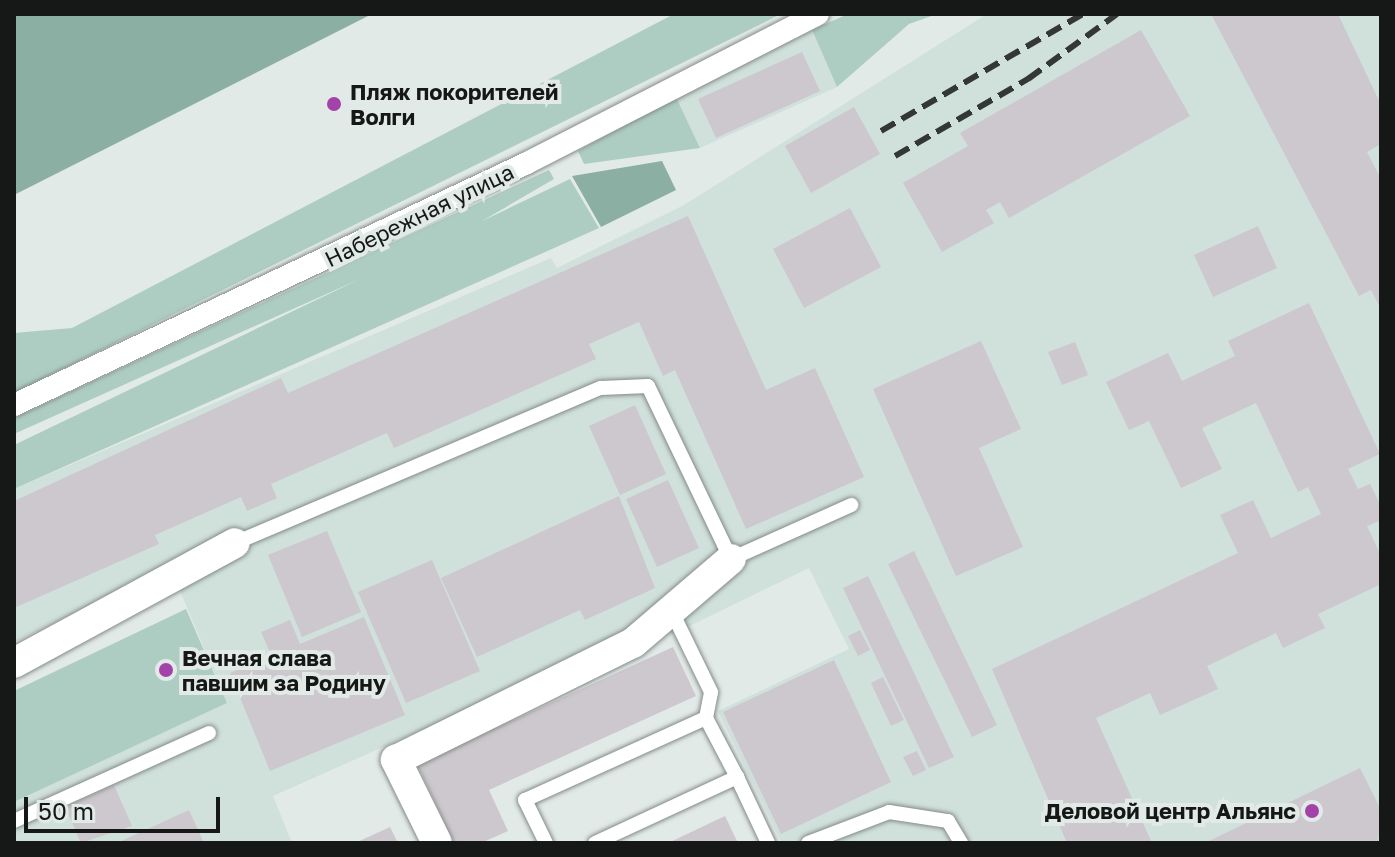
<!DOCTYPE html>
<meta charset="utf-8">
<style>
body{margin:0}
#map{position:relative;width:1395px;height:857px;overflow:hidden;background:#e2eae7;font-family:"Golos Text",sans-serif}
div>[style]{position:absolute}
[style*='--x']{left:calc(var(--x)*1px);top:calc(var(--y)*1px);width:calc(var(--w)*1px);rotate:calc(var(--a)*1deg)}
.built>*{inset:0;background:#d0e0db}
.green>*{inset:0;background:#adcdc3}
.water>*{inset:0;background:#8cafa4}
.building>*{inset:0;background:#cdc8cd}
.roads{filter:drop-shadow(0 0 2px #848b89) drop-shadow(0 0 2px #848b89)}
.service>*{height:14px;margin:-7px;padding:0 7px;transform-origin:7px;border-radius:7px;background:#fff}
.pedestrian>*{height:22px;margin:-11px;padding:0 11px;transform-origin:11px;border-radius:11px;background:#fff}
.minor>*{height:30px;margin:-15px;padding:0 15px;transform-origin:15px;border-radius:15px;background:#fff}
.rail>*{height:6px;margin-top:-3px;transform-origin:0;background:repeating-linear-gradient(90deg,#333736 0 16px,transparent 0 24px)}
.dots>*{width:22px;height:22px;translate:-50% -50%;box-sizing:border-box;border:4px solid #e2eae7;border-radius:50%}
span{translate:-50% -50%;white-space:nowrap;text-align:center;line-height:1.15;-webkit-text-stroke:8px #e2eae7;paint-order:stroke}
.poi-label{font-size:22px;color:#151817;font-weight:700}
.left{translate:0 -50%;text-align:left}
.right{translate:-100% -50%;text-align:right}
.street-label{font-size:22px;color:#151817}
.frame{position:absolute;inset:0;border:16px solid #151817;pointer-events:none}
.scale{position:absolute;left:24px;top:797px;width:196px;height:36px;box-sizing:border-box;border:4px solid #151817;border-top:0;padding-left:10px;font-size:24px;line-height:28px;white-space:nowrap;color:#151817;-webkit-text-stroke:6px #e2eae7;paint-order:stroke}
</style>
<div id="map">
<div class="built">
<i style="clip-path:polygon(987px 14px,1381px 14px,1381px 843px,782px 843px,718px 711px,849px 649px,809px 568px,673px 634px,662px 611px,612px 645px,273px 796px,292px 843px,14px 843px,14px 802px,227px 703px,171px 569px,14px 642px,14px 489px,551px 258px,557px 268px,684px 205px)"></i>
<i style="clip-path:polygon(812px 30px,837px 87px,700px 148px,676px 97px)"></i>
</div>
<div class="green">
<i style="clip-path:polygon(674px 14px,781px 14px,14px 393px,14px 333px,72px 328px)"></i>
<i style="clip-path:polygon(848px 14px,937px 14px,909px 24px,837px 87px,812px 30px)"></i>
<i style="clip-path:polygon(676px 97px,700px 148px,584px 164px,578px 151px)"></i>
<i style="clip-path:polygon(549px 170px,554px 179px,482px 221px,570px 179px,599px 228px,14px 489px,14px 445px,360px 279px,14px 434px,14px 418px)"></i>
<i style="clip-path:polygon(186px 609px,227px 703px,14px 802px,14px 691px)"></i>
</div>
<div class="water">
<i style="clip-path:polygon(14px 14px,372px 14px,14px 195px)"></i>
<i style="clip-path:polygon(662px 161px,676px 190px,601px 227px,572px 176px)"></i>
</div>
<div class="building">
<i style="clip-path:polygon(1211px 14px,1338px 14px,1381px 105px,1381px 144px,1367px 152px,1381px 179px,1381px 309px,1371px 290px,1359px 296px)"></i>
<i style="clip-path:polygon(1141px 30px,1190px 116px,1009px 218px,1000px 202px,986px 210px,994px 223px,942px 252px,903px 183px,968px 146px,960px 133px)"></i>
<i style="clip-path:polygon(802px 52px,820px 91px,716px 138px,698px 99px)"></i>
<i style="clip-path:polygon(854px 107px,880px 154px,811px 193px,785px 146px)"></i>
<i style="clip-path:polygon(850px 208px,881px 267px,804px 308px,773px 249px)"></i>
<i style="clip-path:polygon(688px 216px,766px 390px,815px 368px,864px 477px,746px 529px,675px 370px,663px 376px,639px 322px,589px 344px,596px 359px,394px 448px,387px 433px,271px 484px,277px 498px,247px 511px,241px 497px,155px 535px,159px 544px,14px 608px,14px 501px,281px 378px,288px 393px)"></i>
<i style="clip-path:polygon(1258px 226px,1277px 268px,1213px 297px,1194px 255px)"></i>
<i style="clip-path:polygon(1309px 303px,1380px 454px,1348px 469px,1358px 489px,1370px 484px,1381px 506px,1381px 520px,1367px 526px,1381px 556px,1381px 584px,1318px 614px,1325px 628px,1283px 648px,1276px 633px,1207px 666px,1218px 689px,1160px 715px,1150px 693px,1096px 718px,1152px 843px,1067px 843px,992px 669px,1238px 553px,1220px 515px,1253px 500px,1271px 538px,1321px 514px,1308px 487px,1298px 492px,1256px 403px,1202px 428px,1222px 469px,1181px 488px,1149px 421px,1129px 430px,1106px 382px,1168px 353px,1182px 381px,1235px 356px,1228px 341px)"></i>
<i style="clip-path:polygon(981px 341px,1021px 429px,979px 448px,1023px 547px,956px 576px,873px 389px)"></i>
<i style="clip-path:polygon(1075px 342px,1088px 375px,1062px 385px,1048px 352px)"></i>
<i style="clip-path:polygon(635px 405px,666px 474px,620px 495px,589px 426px)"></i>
<i style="clip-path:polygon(668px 480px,699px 548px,657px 567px,626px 499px)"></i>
<i style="clip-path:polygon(619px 496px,655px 588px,585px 620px,580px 610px,477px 657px,441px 578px)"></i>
<i style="clip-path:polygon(327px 531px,361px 612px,302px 637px,268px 555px)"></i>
<i style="clip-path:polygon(914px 551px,997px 725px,972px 737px,888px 564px)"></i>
<i style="clip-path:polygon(432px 560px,480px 671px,406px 703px,358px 592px)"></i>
<i style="clip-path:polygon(868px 576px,954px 757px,929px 768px,843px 588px)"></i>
<i style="clip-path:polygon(364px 617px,405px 715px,270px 771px,230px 673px,271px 655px,261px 632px,290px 620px,300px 644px)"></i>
<i style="clip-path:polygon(860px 630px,870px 650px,858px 656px,848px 636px)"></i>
<i style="clip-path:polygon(673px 647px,696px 696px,489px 790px,508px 831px,481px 843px,454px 843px,417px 764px)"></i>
<i style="clip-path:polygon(834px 660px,891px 782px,781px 834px,723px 712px)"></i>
<i style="clip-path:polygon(883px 677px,904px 720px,891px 726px,871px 683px)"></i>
<i style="clip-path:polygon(917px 751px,926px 770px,913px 776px,903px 757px)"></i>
<i style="clip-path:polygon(1360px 768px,1381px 810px,1378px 843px,1205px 843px)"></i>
<i style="clip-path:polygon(114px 785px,132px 826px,81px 843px,65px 807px)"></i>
<i style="clip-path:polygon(189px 810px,204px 843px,117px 843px)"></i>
<i style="clip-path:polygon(725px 816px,738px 843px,668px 843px)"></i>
<i style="clip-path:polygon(390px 827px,398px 843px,355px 843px)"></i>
</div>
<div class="roads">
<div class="service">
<i style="--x:235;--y:543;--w:397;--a:-23"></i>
<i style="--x:601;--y:388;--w:47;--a:-2.4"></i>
<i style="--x:648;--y:386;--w:192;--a:64.4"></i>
<i style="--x:731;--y:559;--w:132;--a:-24.2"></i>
<i style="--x:706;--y:718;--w:67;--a:62.3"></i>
<i style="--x:14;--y:821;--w:214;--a:-24.3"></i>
<i style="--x:546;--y:843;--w:48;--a:-116"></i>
<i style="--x:525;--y:800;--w:199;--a:-24.4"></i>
<i style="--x:706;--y:718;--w:26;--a:-79"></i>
<i style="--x:711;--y:692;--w:91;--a:-116"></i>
<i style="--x:595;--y:843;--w:157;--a:-24.9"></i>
<i style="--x:737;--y:777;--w:73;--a:64.8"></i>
<i style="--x:808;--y:843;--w:87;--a:-20.9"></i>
<i style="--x:889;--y:812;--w:60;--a:8.7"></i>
<i style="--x:948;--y:821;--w:26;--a:59"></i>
</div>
<div class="pedestrian">
<i style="--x:14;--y:405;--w:565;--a:-25.25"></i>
<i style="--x:525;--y:164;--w:329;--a:-27.1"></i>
</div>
<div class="minor">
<i style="--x:14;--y:663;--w:251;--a:-28.5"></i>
<i style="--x:437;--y:843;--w:93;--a:-116.3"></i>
<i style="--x:396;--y:760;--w:264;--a:-26.3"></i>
<i style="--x:633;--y:643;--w:129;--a:-40.6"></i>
</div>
</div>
<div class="rail">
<i style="--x:881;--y:131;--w:233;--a:-30.1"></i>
<i style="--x:895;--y:156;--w:154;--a:-30.1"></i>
<i style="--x:1028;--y:79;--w:110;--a:-36.1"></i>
</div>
<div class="dots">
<i style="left:334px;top:104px;background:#a342a9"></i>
<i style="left:166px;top:670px;background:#a342a9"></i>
<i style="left:1312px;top:811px;background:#a342a9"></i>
</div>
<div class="poi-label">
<span class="left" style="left:350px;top:104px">Пляж покорителей<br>Волги</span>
<span class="left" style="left:182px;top:670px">Вечная слава<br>павшим за Родину</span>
<span class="right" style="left:1296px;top:811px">Деловой центр Альянс</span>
</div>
<div class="street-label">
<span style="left:419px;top:215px;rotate:-26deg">Набережная улица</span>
</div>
<div class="frame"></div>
<div class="scale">50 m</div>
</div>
